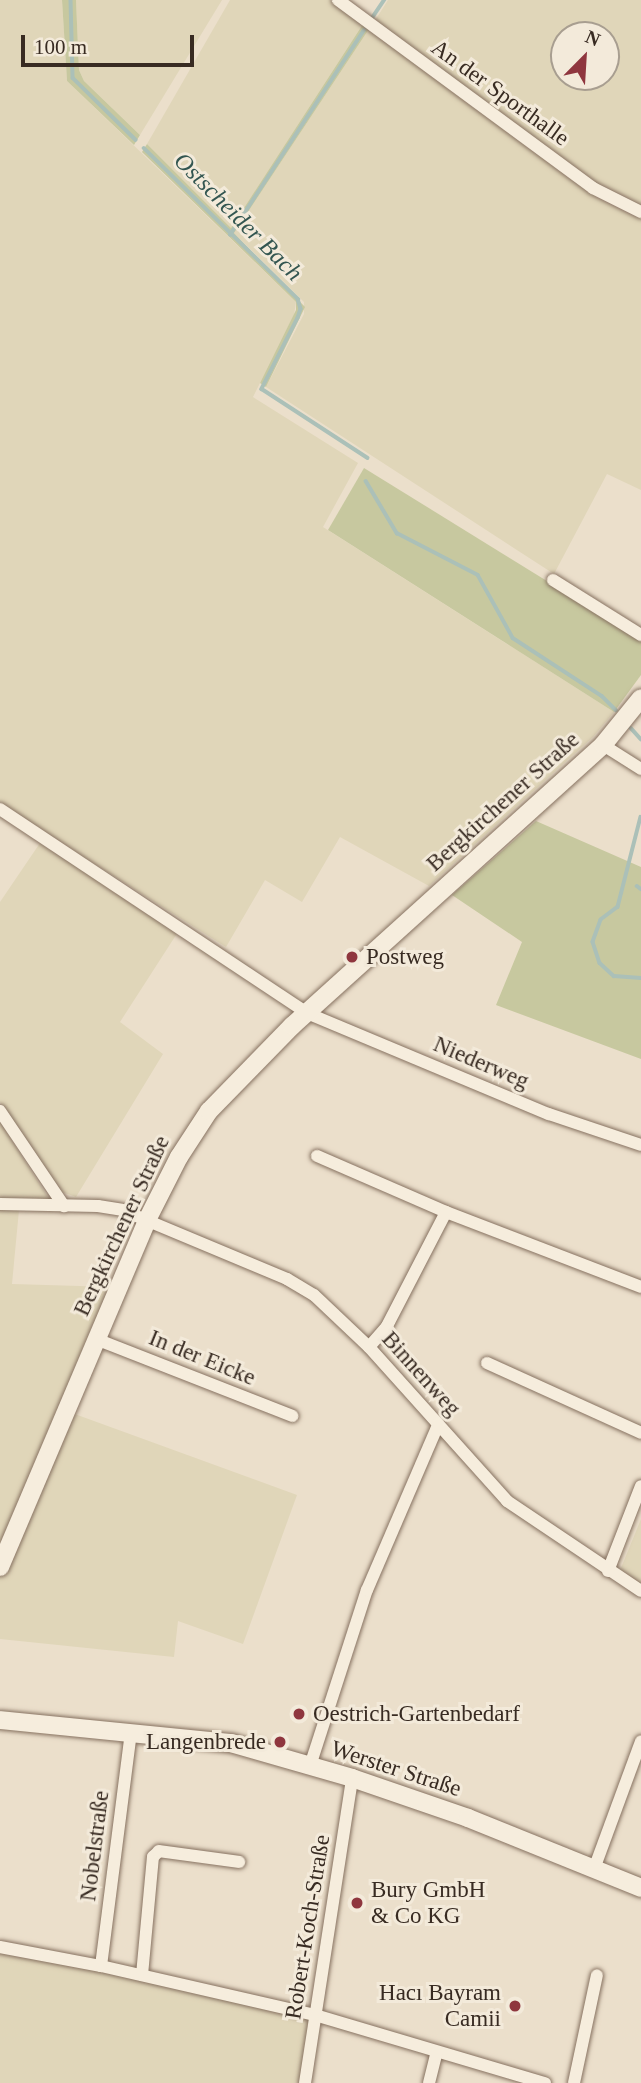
<!DOCTYPE html>
<meta charset="utf-8">
<style>
body{margin:0}
#map{position:relative;width:641px;height:2083px;overflow:hidden;background:#ebdfcb;font-family:"Times New Roman",serif}
div>[style]{position:absolute}
[style*='--x']{left:calc(var(--x)*1px);top:calc(var(--y)*1px);width:calc(var(--w)*1px);rotate:calc(var(--a)*1deg)}
.farmland>*{inset:0;background:#e0d6b9}
.green>*{inset:0;background:#c7c89f}
.stream>*{height:3.5px;margin:-1.75px;padding:0 1.75px;transform-origin:1.75px;border-radius:1.75px;background:#abc0b8}
.roads{filter:drop-shadow(0 0 2px #867160) drop-shadow(0 0 2px #867160)}
.street>*{height:12px;margin:-6px;padding:0 6px;transform-origin:6px;border-radius:6px;background:#f6eddd}
.secondary>*{height:18px;margin:-9px;padding:0 9px;transform-origin:9px;border-radius:9px;background:#f6eddd}
.dots>*{width:19px;height:19px;translate:-50% -50%;box-sizing:border-box;border:4px solid #f3eada;border-radius:50%}
span{translate:-50% -50%;white-space:nowrap;text-align:center;line-height:1.15;-webkit-text-stroke:6px #f3eada;paint-order:stroke}
.street-label{font-size:23px;color:#382b22}
.poi-label{font-size:23px;color:#382b22}
.left{translate:0 -50%;text-align:left}
.right{translate:-100% -50%;text-align:right}
.water-label{font-size:24px;color:#335651;font-style:italic}
.north{position:absolute;left:550px;top:21px;width:70px;height:70px;box-sizing:border-box;background:#f3eada;border:2px solid #a89e90;border-radius:50%;rotate:24deg;font-size:19px;font-weight:700;line-height:28px;text-align:center;color:#382b22}
.north::after{content:'';display:block;margin:auto;width:24px;height:32px;background:#8f363e;clip-path:polygon(50% 0,100% 100%,50% 72%,0 100%)}
.scale{position:absolute;left:21px;top:35px;width:173px;height:32px;box-sizing:border-box;border:4px solid #382b22;border-top:0;padding-left:9px;font-size:21px;line-height:24px;white-space:nowrap;color:#382b22;-webkit-text-stroke:5px #f3eada;paint-order:stroke}
</style>
<div id="map">
<div class="farmland">
<i style="clip-path:polygon(0 0,62px 0,67px 81px,296px 302px,294px 315px,253px 397px,358px 463px,323px 527px,614px 712px,593px 737px,429px 886px,340px 837px,302px 902px,265px 880px,226px 947px,0 804px)"></i>
<i style="clip-path:polygon(76px 0,222px 0,140px 135px,84px 81px,79px 70px)"></i>
<i style="clip-path:polygon(230px 0,330px 0,363px 24px,231px 228px,147px 144px)"></i>
<i style="clip-path:polygon(evenodd,388px 0,641px 0,641px 208px,595px 185px,374px 22px,388px 0,564px 35px,606px 35px,606px 77px,564px 77px,564px 35px)"></i>
<i style="clip-path:polygon(369px 29px,641px 216px,641px 490px,607px 474px,554px 574px,266px 387px,304px 314px,304px 302px,234px 233px)"></i>
<i style="clip-path:polygon(40px 843px,178px 932px,120px 1022px,163px 1054px,76px 1197px,59px 1191px,0 1102px,0 902px)"></i>
<i style="clip-path:polygon(0 1122px,49px 1199px,0 1198px)"></i>
<i style="clip-path:polygon(0 1210px,19px 1210px,12px 1284px,114px 1287px,61px 1409px,297px 1495px,243px 1644px,178px 1621px,174px 1657px,0 1639px)"></i>
<i style="clip-path:polygon(641px 1519px,641px 1586px,619px 1573px)"></i>
<i style="clip-path:polygon(0 1949px,313px 2017px,303px 2083px,0 2083px)"></i>
</div>
<div class="green">
<i style="clip-path:polygon(62px 0,76px 0,79px 70px,84px 81px,140px 135px,134px 145px,67px 81px)"></i>
<i style="clip-path:polygon(363px 24px,369px 29px,234px 233px,305px 307px,266px 387px,260px 383px,296px 310px,296px 302px,142px 152px,147px 144px,231px 228px)"></i>
<i style="clip-path:polygon(364px 468px,641px 639px,641px 675px,614px 712px,328px 530px)"></i>
<i style="clip-path:polygon(536px 821px,641px 867px,641px 1059px,496px 1005px,522px 942px,452px 895px)"></i>
</div>
<div class="stream">
<i style="--x:71;--y:0;--w:78;--a:88.5"></i>
<i style="--x:73;--y:78;--w:88;--a:44.5"></i>
<i style="--x:370;--y:21;--w:25;--a:-56"></i>
<i style="--x:144;--y:148;--w:216;--a:44.4"></i>
<i style="--x:298;--y:299;--w:10;--a:73"></i>
<i style="--x:301;--y:309;--w:9;--a:108"></i>
<i style="--x:298;--y:318;--w:80;--a:116.9"></i>
<i style="--x:262;--y:389;--w:126;--a:33.1"></i>
<i style="--x:230;--y:235;--w:245;--a:-56.8"></i>
<i style="--x:366;--y:481;--w:61;--a:59.2"></i>
<i style="--x:397;--y:533;--w:91;--a:27.4"></i>
<i style="--x:478;--y:575;--w:72;--a:60.9"></i>
<i style="--x:513;--y:638;--w:106;--a:33.1"></i>
<i style="--x:602;--y:696;--w:20;--a:45"></i>
<i style="--x:631;--y:728;--w:15;--a:48"></i>
<i style="--x:641;--y:817;--w:93;--a:104.3"></i>
<i style="--x:618;--y:907;--w:21;--a:143"></i>
<i style="--x:601;--y:920;--w:23;--a:110"></i>
<i style="--x:593;--y:942;--w:22;--a:72"></i>
<i style="--x:600;--y:963;--w:19;--a:43"></i>
<i style="--x:614;--y:976;--w:27;--a:4"></i>
<i style="--x:637;--y:886;--w:5;--a:37"></i>
</div>
<div class="roads">
<div class="street">
<i style="--x:338;--y:0;--w:317;--a:36.4"></i>
<i style="--x:593;--y:188;--w:54;--a:26.6"></i>
<i style="--x:553;--y:580;--w:104;--a:32"></i>
<i style="--x:603;--y:745;--w:45;--a:32.3"></i>
<i style="--x:0;--y:809;--w:369;--a:33.6"></i>
<i style="--x:307;--y:1013;--w:262;--a:22.7"></i>
<i style="--x:549;--y:1114;--w:97;--a:18.6"></i>
<i style="--x:0;--y:1111;--w:115;--a:56"></i>
<i style="--x:317;--y:1156;--w:141;--a:23.5"></i>
<i style="--x:446;--y:1212;--w:209;--a:21"></i>
<i style="--x:0;--y:1204;--w:98;--a:1.2"></i>
<i style="--x:98;--y:1206;--w:24;--a:9"></i>
<i style="--x:122;--y:1210;--w:179;--a:22.7"></i>
<i style="--x:287;--y:1279;--w:31;--a:31"></i>
<i style="--x:314;--y:1295;--w:76;--a:43.4"></i>
<i style="--x:369;--y:1347;--w:207;--a:48.1"></i>
<i style="--x:507;--y:1501;--w:161;--a:33.9"></i>
<i style="--x:96;--y:1339;--w:211;--a:21.4"></i>
<i style="--x:369;--y:1347;--w:28;--a:-49"></i>
<i style="--x:387;--y:1326;--w:128;--a:-62.6"></i>
<i style="--x:487;--y:1363;--w:169;--a:24.4"></i>
<i style="--x:608;--y:1571;--w:91;--a:-68.8"></i>
<i style="--x:310;--y:1766;--w:185;--a:-72.1"></i>
<i style="--x:367;--y:1590;--w:180;--a:-66.7"></i>
<i style="--x:594;--y:1869;--w:136;--a:-69.8"></i>
<i style="--x:0;--y:1947;--w:103;--a:10.7"></i>
<i style="--x:101;--y:1966;--w:220;--a:12.9"></i>
<i style="--x:315;--y:2015;--w:240;--a:16.5"></i>
<i style="--x:101;--y:1966;--w:237;--a:-82.7"></i>
<i style="--x:142;--y:1975;--w:119;--a:-84.7"></i>
<i style="--x:153;--y:1857;--w:8;--a:-45"></i>
<i style="--x:159;--y:1851;--w:81;--a:7.8"></i>
<i style="--x:305;--y:2083;--w:309;--a:-81.2"></i>
<i style="--x:429;--y:2083;--w:32;--a:-76"></i>
<i style="--x:574;--y:2083;--w:110;--a:-78"></i>
</div>
<div class="secondary">
<i style="--x:0;--y:1567;--w:377;--a:-67"></i>
<i style="--x:147;--y:1220;--w:71;--a:-63.1"></i>
<i style="--x:179;--y:1157;--w:55;--a:-56.9"></i>
<i style="--x:209;--y:1111;--w:119;--a:-45.7"></i>
<i style="--x:292;--y:1026;--w:419;--a:-42.1"></i>
<i style="--x:603;--y:745;--w:60;--a:-51"></i>
<i style="--x:0;--y:1720;--w:232;--a:5.7"></i>
<i style="--x:231;--y:1743;--w:126;--a:16.1"></i>
<i style="--x:352;--y:1778;--w:123;--a:19"></i>
<i style="--x:468;--y:1818;--w:187;--a:22"></i>
</div>
</div>
<div class="dots">
<i style="left:352px;top:957px;background:#8f363e"></i>
<i style="left:299px;top:1714px;background:#8f363e"></i>
<i style="left:280px;top:1742px;background:#8f363e"></i>
<i style="left:357px;top:1903px;background:#8f363e"></i>
<i style="left:515px;top:2006px;background:#8f363e"></i>
</div>
<div class="street-label">
<span style="left:500px;top:93px;rotate:36deg">An der Sporthalle</span>
<span style="left:503px;top:802px;rotate:-42deg">Bergkirchener Straße</span>
<span style="left:481px;top:1063px;rotate:23deg">Niederweg</span>
<span style="left:122px;top:1226px;rotate:-65deg">Bergkirchener Straße</span>
<span style="left:202px;top:1358px;rotate:22deg">In der Eicke</span>
<span style="left:421px;top:1374px;rotate:48deg">Binnenweg</span>
<span style="left:396px;top:1769px;rotate:18deg">Werster Straße</span>
<span style="left:95px;top:1846px;rotate:-83deg">Nobelstraße</span>
<span style="left:308px;top:1927px;rotate:-81deg">Robert-Koch-Straße</span>
</div>
<div class="poi-label">
<span class="left" style="left:366px;top:957px">Postweg</span>
<span class="left" style="left:313px;top:1714px">Oestrich-Gartenbedarf</span>
<span class="right" style="left:266px;top:1742px">Langenbrede</span>
<span class="left" style="left:371px;top:1903px">Bury GmbH<br>&amp; Co KG</span>
<span class="right" style="left:501px;top:2006px">Hacı Bayram<br>Camii</span>
</div>
<div class="water-label">
<span style="left:238px;top:217px;rotate:45deg">Ostscheider Bach</span>
</div>
<div class="north">N</div>
<div class="scale">100 m</div>
</div>
